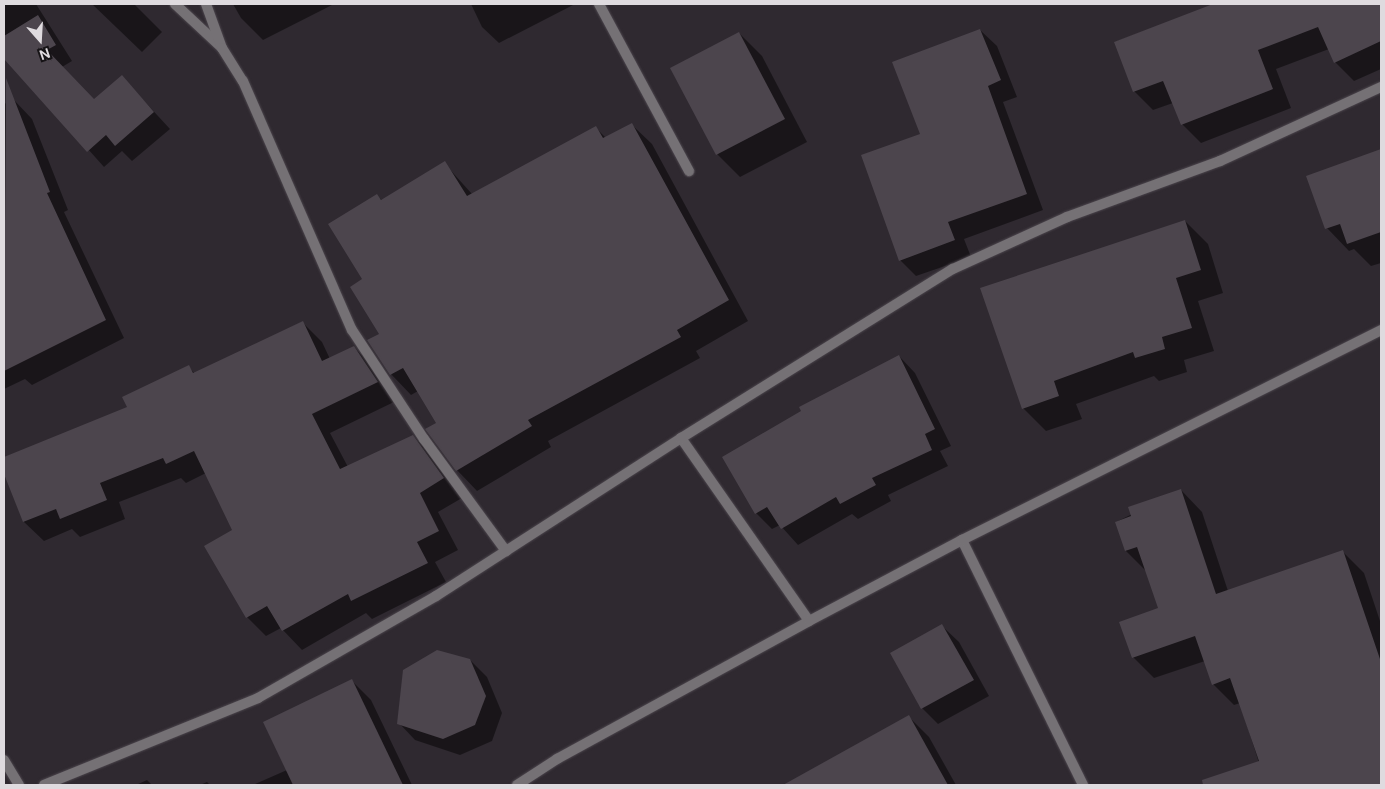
<!DOCTYPE html>
<style>
body{margin:0}
#map{position:relative;width:1385px;height:789px;overflow:hidden;background:#2f2930;font-family:"DM Sans",sans-serif}
div>[style]{position:absolute}
[style*='--x']{left:calc(var(--x)*1px);top:calc(var(--y)*1px);width:calc(var(--w)*1px);rotate:calc(var(--a)*1deg)}
.shadow>*{inset:0;background:#0007}
.building>*{inset:0;background:#4c454d}
.roads{filter:drop-shadow(0 0 1px #4b454c) drop-shadow(0 0 1px #4b454c)}
.street>*{height:10px;margin:-5px;padding:0 5px;transform-origin:5px;border-radius:5px;background:#757175}
span{translate:-50% -50%;white-space:nowrap;text-align:center;line-height:1.15;-webkit-text-stroke:4px #161316;paint-order:stroke}
.frame{position:absolute;inset:0;border:5px solid #dfdbdf;pointer-events:none}
.north{position:absolute;left:15px;top:15px;width:50px;height:50px;-webkit-text-stroke:4px #161316;paint-order:stroke;rotate:161deg;font-size:14px;font-weight:700;line-height:20px;text-align:center;color:#dfdbdf}
.north::after{content:'';display:block;margin:auto;width:18px;height:22px;background:#dfdbdf;clip-path:polygon(50% 0,100% 100%,50% 72%,0 100%)}
</style>
<div id="map">
<div class="shadow">
<i style="clip-path:polygon(4px 4px,36px 4px,72px 61px,62px 67px,94px 101px,122px 77px,170px 129px,132px 161px,122px 151px,104px 167px,4px 55px)"></i>
<i style="clip-path:polygon(92px 4px,134px 4px,162px 32px,142px 52px)"></i>
<i style="clip-path:polygon(233px 4px,334px 4px,263px 40px,241px 18px)"></i>
<i style="clip-path:polygon(471px 4px,575px 4px,499px 43px,482px 27px)"></i>
<i style="clip-path:polygon(1216px 4px,1381px 4px,1381px 69px,1354px 81px,1335px 62px,1329px 49px,1276px 69px,1291px 108px,1201px 143px,1182px 124px,1173px 103px,1153px 110px,1134px 91px,1115px 42px)"></i>
<i style="clip-path:polygon(980px 30px,997px 46px,1017px 97px,1003px 102px,1043px 210px,964px 239px,971px 257px,916px 276px,900px 260px,921px 135px)"></i>
<i style="clip-path:polygon(739px 33px,762px 56px,807px 142px,740px 177px,717px 154px)"></i>
<i style="clip-path:polygon(14px 100px,32px 119px,68px 210px,64px 212px,124px 338px,32px 385px,25px 379px,4px 389px,4px 104px)"></i>
<i style="clip-path:polygon(631px 124px,652px 144px,748px 321px,696px 351px,700px 358px,548px 441px,551px 447px,477px 491px,457px 470px,427px 429px,438px 424px,418px 391px,411px 395px,391px 374px,369px 340px,381px 335px,364px 280px,377px 196px,383px 201px,444px 163px,472px 194px,596px 128px,606px 138px)"></i>
<i style="clip-path:polygon(1381px 151px,1381px 263px,1371px 266px,1354px 249px,1349px 251px,1327px 228px,1308px 177px)"></i>
<i style="clip-path:polygon(1185px 221px,1208px 244px,1223px 293px,1198px 301px,1214px 351px,1184px 360px,1187px 372px,1159px 381px,1154px 376px,1076px 404px,1082px 419px,1046px 431px,1023px 408px)"></i>
<i style="clip-path:polygon(302px 322px,322px 342px,330px 359px,354px 347px,373px 367px,396px 401px,330px 433px,348px 467px,413px 436px,432px 455px,462px 498px,438px 512px,458px 550px,435px 562px,446px 582px,372px 619px,366px 613px,302px 650px,281px 628px,266px 636px,247px 617px,234px 530px,206px 473px,186px 483px,181px 478px,119px 502px,125px 519px,80px 537px,72px 529px,44px 541px,24px 522px,4px 471px,4px 458px,129px 408px,188px 366px,195px 374px)"></i>
<i style="clip-path:polygon(899px 356px,915px 373px,951px 446px,940px 451px,948px 466px,888px 495px,891px 501px,858px 519px,852px 514px,798px 545px,780px 525px,772px 529px,756px 513px)"></i>
<i style="clip-path:polygon(1181px 490px,1202px 512px,1228px 591px,1343px 552px,1364px 573px,1381px 624px,1381px 785px,1266px 785px,1240px 703px,1234px 705px,1213px 684px,1205px 661px,1154px 678px,1133px 657px,1160px 609px,1147px 572px,1126px 551px,1116px 522px)"></i>
<i style="clip-path:polygon(942px 626px,959px 642px,989px 696px,938px 724px,922px 708px)"></i>
<i style="clip-path:polygon(470px 660px,487px 677px,502px 713px,492px 741px,460px 755px,415px 740px,399px 723px)"></i>
<i style="clip-path:polygon(352px 681px,371px 700px,412px 785px,253px 785px,287px 770px)"></i>
<i style="clip-path:polygon(909px 717px,929px 737px,956px 785px,786px 785px)"></i>
<i style="clip-path:polygon(147px 780px,152px 785px,136px 785px)"></i>
<i style="clip-path:polygon(207px 782px,210px 785px,200px 785px)"></i>
</div>
<div class="building">
<i style="clip-path:polygon(1213px 4px,1381px 4px,1381px 41px,1334px 63px,1318px 27px,1258px 50px,1273px 89px,1181px 125px,1163px 81px,1133px 92px,1114px 42px)"></i>
<i style="clip-path:polygon(38px 15px,56px 45px,47px 50px,94px 99px,122px 75px,154px 112px,115px 146px,106px 135px,87px 152px,4px 59px,4px 36px)"></i>
<i style="clip-path:polygon(980px 29px,1001px 80px,988px 86px,1027px 194px,948px 222px,955px 240px,899px 261px,861px 155px,920px 134px,892px 62px)"></i>
<i style="clip-path:polygon(739px 32px,785px 119px,716px 155px,670px 68px)"></i>
<i style="clip-path:polygon(6px 78px,50px 192px,47px 193px,106px 320px,4px 371px)"></i>
<i style="clip-path:polygon(632px 123px,729px 300px,677px 330px,681px 337px,528px 420px,532px 426px,456px 471px,425px 429px,436px 423px,403px 368px,390px 375px,367px 340px,379px 334px,350px 287px,362px 279px,328px 224px,377px 194px,381px 200px,445px 161px,467px 196px,596px 126px,603px 138px)"></i>
<i style="clip-path:polygon(1381px 149px,1381px 232px,1347px 244px,1340px 224px,1325px 229px,1306px 176px)"></i>
<i style="clip-path:polygon(1185px 220px,1201px 270px,1176px 278px,1192px 328px,1162px 337px,1165px 349px,1135px 358px,1133px 352px,1054px 381px,1059px 396px,1022px 409px,980px 288px)"></i>
<i style="clip-path:polygon(303px 321px,322px 361px,354px 346px,378px 382px,312px 414px,340px 469px,413px 435px,444px 478px,420px 493px,439px 531px,417px 542px,428px 563px,351px 601px,348px 594px,282px 631px,267px 606px,246px 618px,204px 546px,232px 530px,194px 451px,166px 464px,163px 458px,100px 483px,107px 500px,60px 519px,56px 509px,23px 522px,4px 474px,4px 457px,127px 407px,122px 397px,189px 365px,193px 373px)"></i>
<i style="clip-path:polygon(899px 355px,935px 429px,925px 434px,932px 450px,872px 478px,876px 485px,840px 504px,836px 497px,781px 529px,767px 507px,755px 514px,722px 457px,801px 411px,799px 407px)"></i>
<i style="clip-path:polygon(1181px 489px,1216px 594px,1343px 550px,1381px 662px,1381px 785px,1203px 785px,1202px 780px,1259px 761px,1230px 678px,1212px 685px,1195px 636px,1132px 658px,1119px 622px,1158px 608px,1137px 547px,1125px 551px,1115px 522px,1131px 516px,1128px 507px)"></i>
<i style="clip-path:polygon(942px 624px,974px 680px,921px 709px,890px 653px)"></i>
<i style="clip-path:polygon(437px 650px,470px 659px,486px 696px,475px 725px,443px 739px,397px 724px,403px 670px)"></i>
<i style="clip-path:polygon(352px 679px,403px 785px,293px 785px,263px 722px)"></i>
<i style="clip-path:polygon(909px 715px,948px 785px,783px 785px)"></i>
</div>
<div class="roads">
<div class="street">
<i style="--x:175;--y:4;--w:62;--a:43"></i>
<i style="--x:206;--y:4;--w:47;--a:70"></i>
<i style="--x:222;--y:48;--w:39;--a:58"></i>
<i style="--x:243;--y:81;--w:272;--a:66.4"></i>
<i style="--x:352;--y:330;--w:131;--a:56.6"></i>
<i style="--x:424;--y:439;--w:139;--a:53.8"></i>
<i style="--x:599;--y:4;--w:190;--a:61.7"></i>
<i style="--x:681;--y:438;--w:223;--a:55"></i>
<i style="--x:962;--y:540;--w:273;--a:63.7"></i>
<i style="--x:4;--y:760;--w:29;--a:59"></i>
<i style="--x:44;--y:785;--w:231;--a:-22.1"></i>
<i style="--x:258;--y:698;--w:205;--a:-29.8"></i>
<i style="--x:436;--y:596;--w:292;--a:-32.8"></i>
<i style="--x:681;--y:438;--w:320;--a:-31.9"></i>
<i style="--x:953;--y:269;--w:125;--a:-24.5"></i>
<i style="--x:1067;--y:217;--w:163;--a:-20.1"></i>
<i style="--x:1220;--y:161;--w:177;--a:-24.7"></i>
<i style="--x:517;--y:785;--w:48;--a:-33"></i>
<i style="--x:557;--y:759;--w:287;--a:-28.7"></i>
<i style="--x:809;--y:621;--w:173;--a:-27.9"></i>
<i style="--x:962;--y:540;--w:469;--a:-26.6"></i>
</div>
</div>
<div class="frame"></div>
<div class="north">N</div>
</div>
